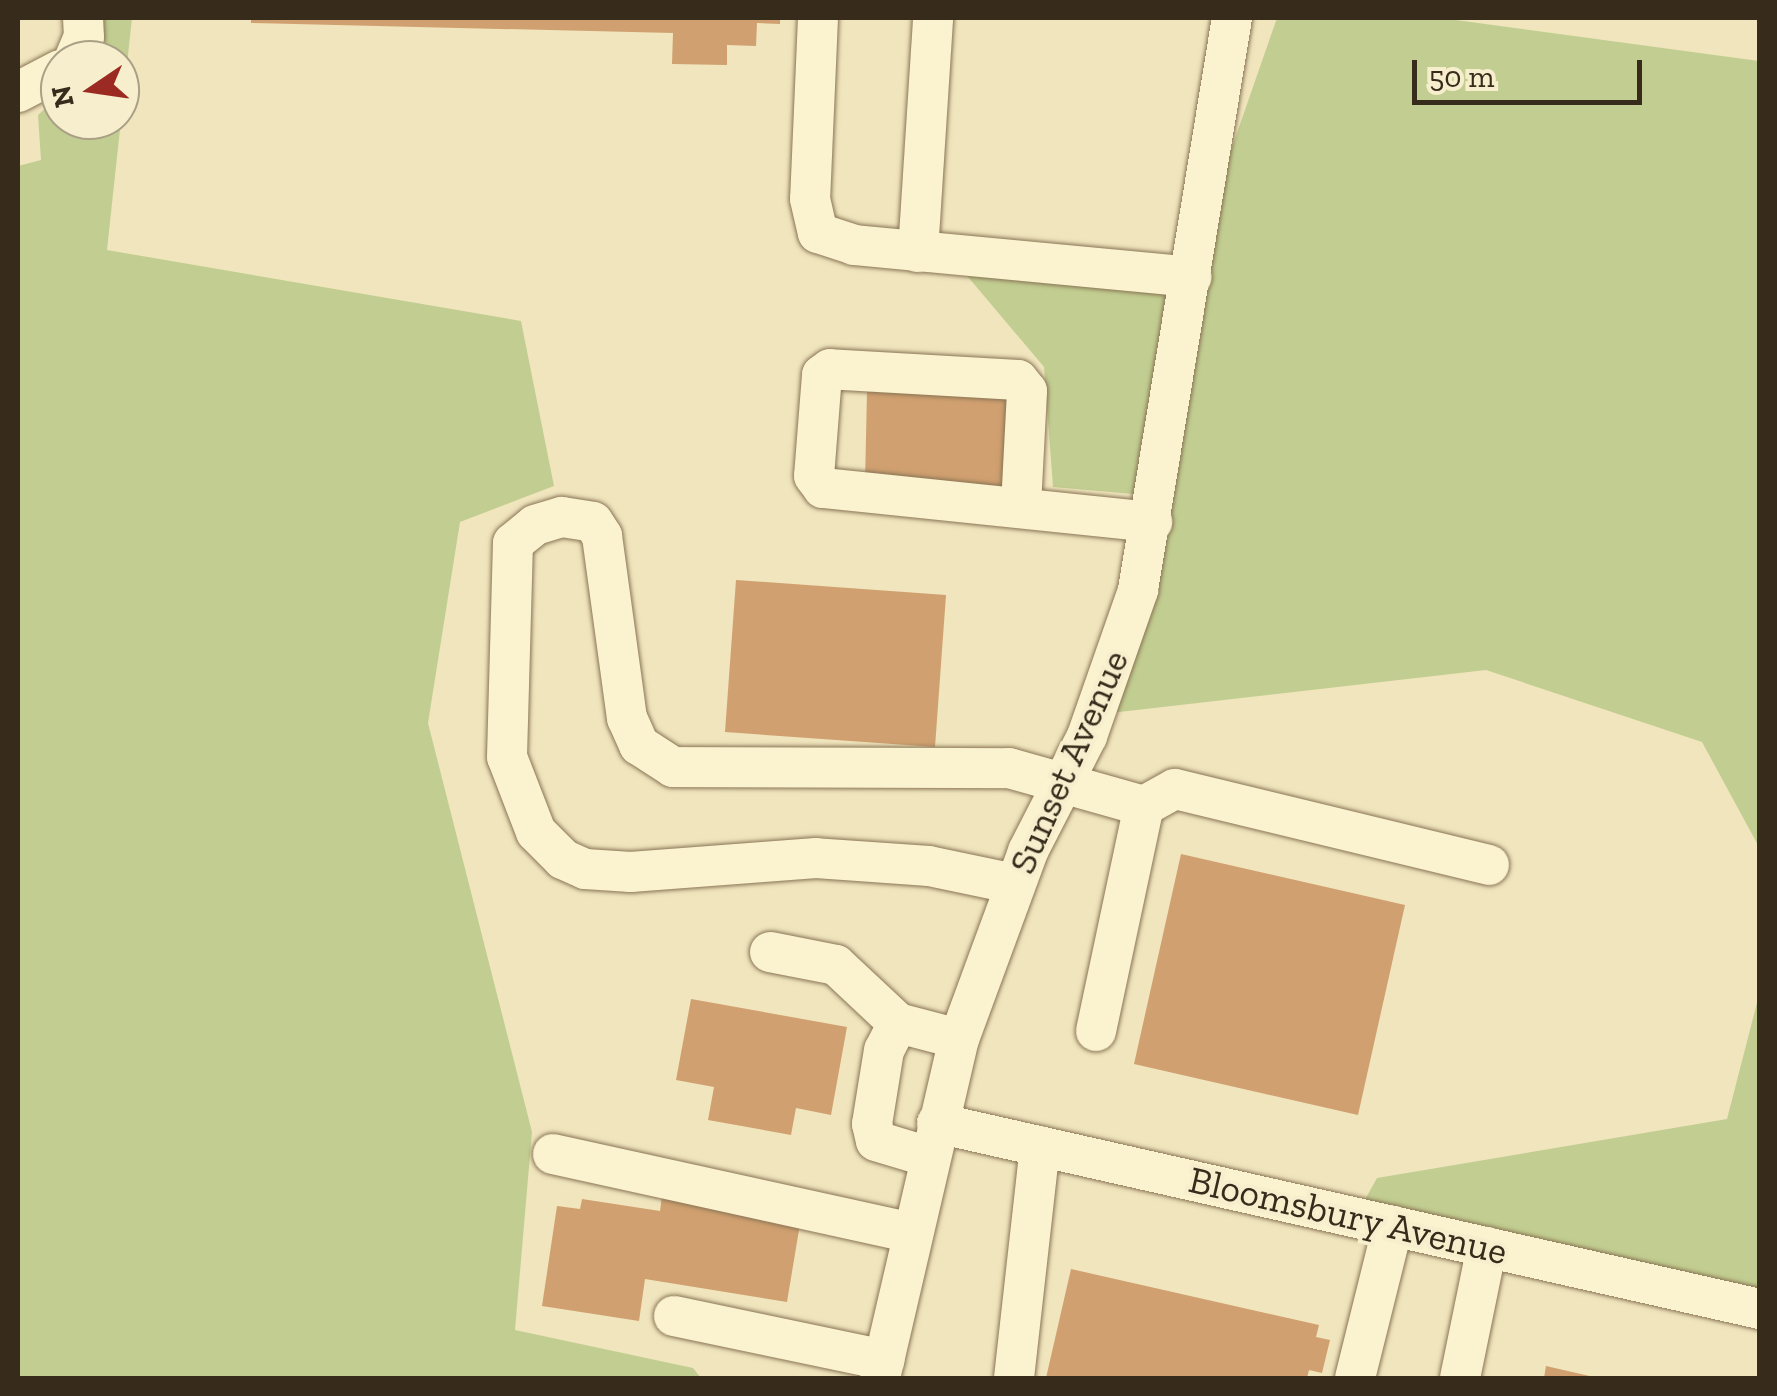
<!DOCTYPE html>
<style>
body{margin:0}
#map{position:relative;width:1777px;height:1396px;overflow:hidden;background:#f0e5bd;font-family:"Zilla Slab",serif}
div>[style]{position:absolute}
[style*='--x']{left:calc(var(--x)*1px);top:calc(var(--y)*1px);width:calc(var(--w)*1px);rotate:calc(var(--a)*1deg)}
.green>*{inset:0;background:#c2ce91}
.building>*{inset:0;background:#d0a070}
.roads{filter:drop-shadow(0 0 2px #897555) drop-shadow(0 0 2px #897555)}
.minor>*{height:40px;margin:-20px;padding:0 20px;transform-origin:20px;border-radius:20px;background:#fbf2d0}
span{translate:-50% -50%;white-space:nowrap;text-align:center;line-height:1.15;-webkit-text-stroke:8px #f7eecd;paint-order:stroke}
.street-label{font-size:38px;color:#372b1b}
.frame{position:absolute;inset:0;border:20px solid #372b1b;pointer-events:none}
.north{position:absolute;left:40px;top:40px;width:100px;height:100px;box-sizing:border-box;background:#f7eecd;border:2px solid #aaa086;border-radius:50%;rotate:257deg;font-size:28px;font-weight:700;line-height:40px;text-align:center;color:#372b1b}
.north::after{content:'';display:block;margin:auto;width:35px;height:45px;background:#9b2b22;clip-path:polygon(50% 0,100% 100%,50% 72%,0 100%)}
.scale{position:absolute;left:1412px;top:60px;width:230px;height:45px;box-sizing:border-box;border:5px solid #372b1b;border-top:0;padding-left:12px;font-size:30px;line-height:35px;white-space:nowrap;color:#372b1b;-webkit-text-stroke:8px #f7eecd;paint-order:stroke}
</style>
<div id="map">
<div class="green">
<i style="clip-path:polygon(104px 18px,132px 18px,107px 250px,521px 321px,554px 486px,460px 522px,428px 723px,532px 1132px,515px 1330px,693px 1368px,701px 1378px,18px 1378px,18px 166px,41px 160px,38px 115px,60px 95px,60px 120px,120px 120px,120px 60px,99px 60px)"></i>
<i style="clip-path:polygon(1277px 18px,1441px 18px,1759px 61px,1759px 847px,1702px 742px,1486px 670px,1093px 715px,1156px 496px,1053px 487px,1044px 367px,958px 265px,1183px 288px)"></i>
<i style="clip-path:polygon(1759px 995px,1759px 1311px,1353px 1221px,1377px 1178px,1727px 1119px)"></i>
</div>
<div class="building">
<i style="clip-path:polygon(251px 18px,780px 18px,780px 24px,757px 23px,756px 46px,727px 45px,727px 65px,672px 64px,673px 33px,251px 23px)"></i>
<i style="clip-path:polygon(867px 392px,1012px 395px,1010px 486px,865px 483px)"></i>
<i style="clip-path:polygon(736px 580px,946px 595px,935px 747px,725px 732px)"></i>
<i style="clip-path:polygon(1181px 854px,1405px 905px,1358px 1115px,1134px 1064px)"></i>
<i style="clip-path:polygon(691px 999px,847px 1027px,831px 1115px,796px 1108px,791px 1135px,708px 1120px,714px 1087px,676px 1080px)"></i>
<i style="clip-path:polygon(662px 1196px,801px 1218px,787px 1302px,645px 1279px,639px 1321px,542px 1306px,557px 1206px,580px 1209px,582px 1199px,660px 1211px)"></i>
<i style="clip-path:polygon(1071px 1269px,1319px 1325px,1316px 1337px,1330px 1340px,1322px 1373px,1309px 1370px,1307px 1378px,1046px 1378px)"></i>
<i style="clip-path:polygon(1546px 1366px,1594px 1377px,1594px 1378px,1544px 1378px)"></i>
</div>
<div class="roads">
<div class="minor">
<i style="--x:818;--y:18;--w:181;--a:92.5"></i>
<i style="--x:810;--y:199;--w:35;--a:77"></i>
<i style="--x:818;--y:233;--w:38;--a:18"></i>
<i style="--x:854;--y:245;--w:339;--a:5.4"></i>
<i style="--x:74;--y:60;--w:25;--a:-67"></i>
<i style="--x:84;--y:37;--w:19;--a:-93"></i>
<i style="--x:18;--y:92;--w:47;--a:-27.6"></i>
<i style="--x:918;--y:252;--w:234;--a:-86.3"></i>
<i style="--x:1021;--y:506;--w:115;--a:-87"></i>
<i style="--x:1027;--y:391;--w:14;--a:-129"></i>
<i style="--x:1018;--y:380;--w:188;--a:-176.7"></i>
<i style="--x:830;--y:369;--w:10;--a:143"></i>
<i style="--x:822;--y:375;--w:101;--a:94.5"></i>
<i style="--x:814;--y:476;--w:15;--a:53"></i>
<i style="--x:823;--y:488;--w:331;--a:5.9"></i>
<i style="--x:1015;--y:884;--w:88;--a:-168.2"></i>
<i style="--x:929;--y:866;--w:113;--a:-176"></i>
<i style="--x:816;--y:858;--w:186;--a:175.7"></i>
<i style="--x:631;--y:872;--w:46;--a:-176.3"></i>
<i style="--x:585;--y:869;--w:24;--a:-156"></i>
<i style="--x:563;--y:859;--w:38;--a:-135"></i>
<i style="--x:536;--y:832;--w:80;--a:-111.1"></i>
<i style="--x:507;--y:757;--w:214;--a:-88.4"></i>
<i style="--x:513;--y:543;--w:28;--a:-39"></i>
<i style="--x:535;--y:525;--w:28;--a:-17"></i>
<i style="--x:562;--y:517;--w:31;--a:9"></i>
<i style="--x:593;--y:522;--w:17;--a:57"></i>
<i style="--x:602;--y:536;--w:184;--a:82.2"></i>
<i style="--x:627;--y:718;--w:30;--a:66"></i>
<i style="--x:639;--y:745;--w:40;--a:32.9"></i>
<i style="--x:673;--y:767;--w:336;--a:0.2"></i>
<i style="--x:1009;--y:768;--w:140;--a:15.7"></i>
<i style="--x:1144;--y:806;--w:35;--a:-29"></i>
<i style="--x:1175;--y:789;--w:323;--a:13.6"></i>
<i style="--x:770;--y:952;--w:67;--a:11.1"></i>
<i style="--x:836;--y:965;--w:85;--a:43.1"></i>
<i style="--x:898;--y:1023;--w:63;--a:14.7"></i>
<i style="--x:898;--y:1023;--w:30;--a:117"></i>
<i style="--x:884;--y:1050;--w:75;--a:99.2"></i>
<i style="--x:872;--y:1124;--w:17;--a:77"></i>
<i style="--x:876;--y:1141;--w:55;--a:16.8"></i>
<i style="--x:1096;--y:1031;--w:230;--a:-78"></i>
<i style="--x:937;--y:1123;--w:844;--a:12.74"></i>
<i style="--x:553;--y:1154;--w:368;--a:12.4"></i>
<i style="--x:674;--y:1316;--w:215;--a:11.8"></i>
<i style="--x:880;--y:1378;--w:348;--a:-76.9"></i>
<i style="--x:959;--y:1039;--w:200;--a:-69.8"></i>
<i style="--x:1028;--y:851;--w:129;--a:-62.8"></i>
<i style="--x:1087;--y:736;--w:155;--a:-70.7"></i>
<i style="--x:1138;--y:590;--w:580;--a:-80.67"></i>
<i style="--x:1014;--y:1378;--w:233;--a:-83.6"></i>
<i style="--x:1355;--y:1378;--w:157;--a:-76"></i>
<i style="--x:1460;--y:1378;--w:134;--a:-78.4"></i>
</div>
</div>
<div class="street-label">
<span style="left:1069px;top:762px;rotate:-66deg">Sunset Avenue</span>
<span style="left:1348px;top:1216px;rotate:13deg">Bloomsbury Avenue</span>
</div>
<div class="frame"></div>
<div class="north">N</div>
<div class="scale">50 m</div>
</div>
